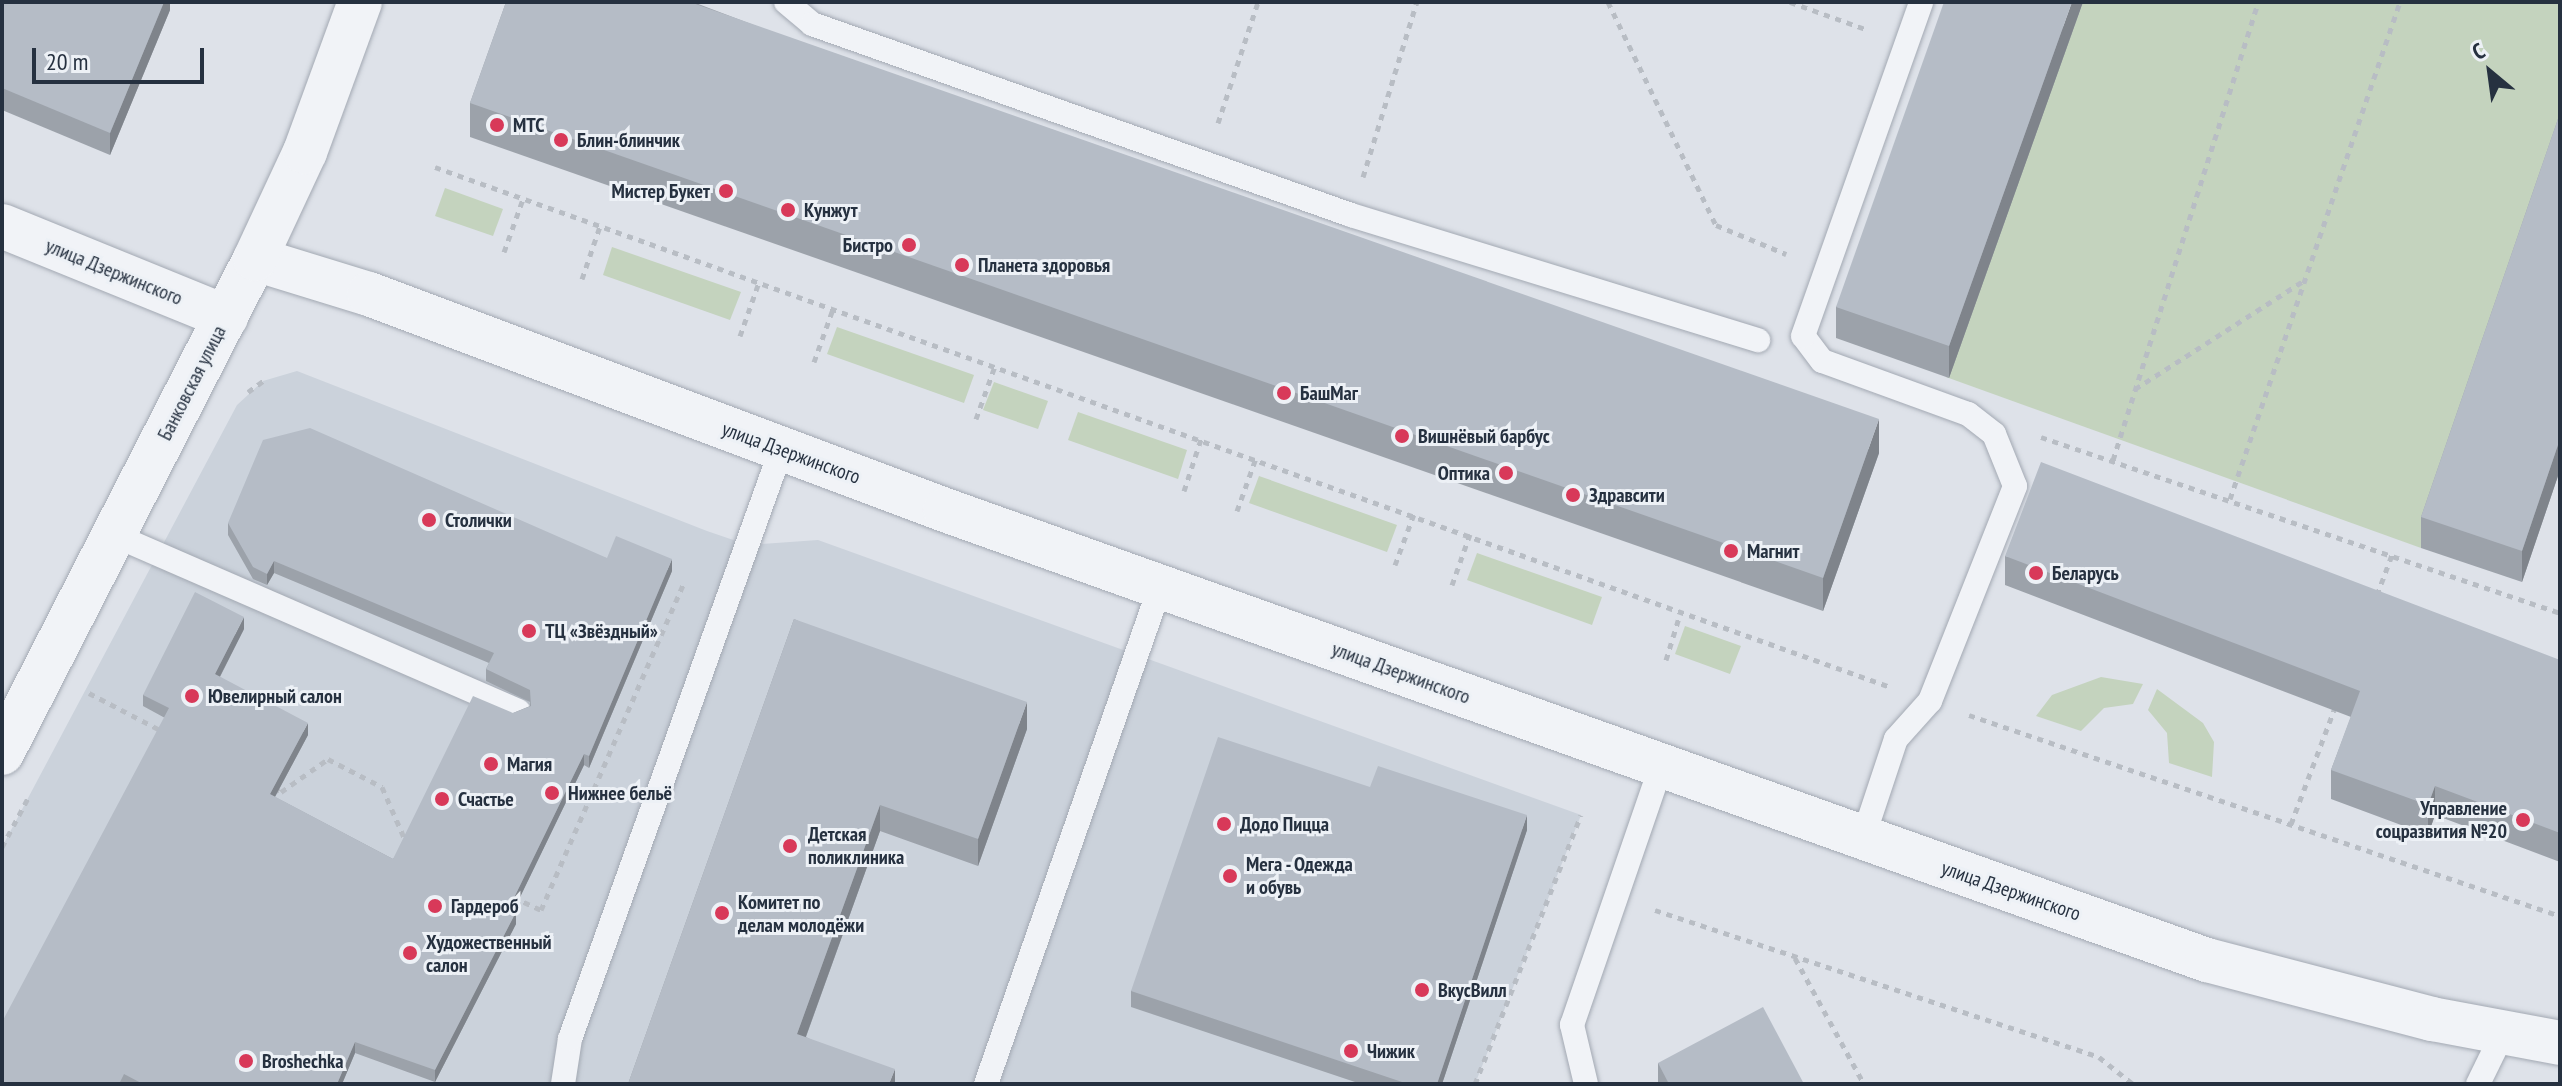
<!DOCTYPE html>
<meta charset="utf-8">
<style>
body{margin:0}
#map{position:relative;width:2562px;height:1086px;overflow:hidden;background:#dee2e9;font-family:"PT Sans Narrow",sans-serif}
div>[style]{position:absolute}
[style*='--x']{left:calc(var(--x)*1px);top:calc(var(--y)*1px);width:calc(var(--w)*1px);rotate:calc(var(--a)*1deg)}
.built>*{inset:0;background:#cbd2db}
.green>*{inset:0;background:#c4d3be}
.path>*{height:5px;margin-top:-2.5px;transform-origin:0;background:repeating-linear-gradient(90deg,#b8bdc4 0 6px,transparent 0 12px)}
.roads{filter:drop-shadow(0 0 2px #a3a9b3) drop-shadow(0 0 2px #a3a9b3)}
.service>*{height:24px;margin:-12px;padding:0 12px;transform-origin:12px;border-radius:12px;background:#f1f3f7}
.minor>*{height:44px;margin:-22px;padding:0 22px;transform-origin:22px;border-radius:22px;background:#f1f3f7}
.tertiary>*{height:44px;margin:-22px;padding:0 22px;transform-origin:22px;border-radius:22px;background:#f1f3f7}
.wall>*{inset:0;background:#9ca2aa}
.shaded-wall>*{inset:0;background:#7f848b}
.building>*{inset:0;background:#b5bcc6}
.dots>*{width:22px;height:22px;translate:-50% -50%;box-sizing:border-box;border:4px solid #edf1f6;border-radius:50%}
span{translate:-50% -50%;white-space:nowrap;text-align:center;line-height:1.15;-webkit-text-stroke:6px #edf1f6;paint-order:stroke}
.poi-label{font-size:20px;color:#263140;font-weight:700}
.left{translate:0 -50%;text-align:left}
.right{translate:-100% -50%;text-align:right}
.street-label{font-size:20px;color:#263140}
.frame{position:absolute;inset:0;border:4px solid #263140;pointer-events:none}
.north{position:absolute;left:2450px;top:32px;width:80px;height:80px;-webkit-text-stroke:6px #edf1f6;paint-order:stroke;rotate:331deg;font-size:22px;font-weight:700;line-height:32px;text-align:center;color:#263140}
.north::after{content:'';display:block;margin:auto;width:28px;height:36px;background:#263140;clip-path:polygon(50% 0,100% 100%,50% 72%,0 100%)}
.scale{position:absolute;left:32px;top:48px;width:172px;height:36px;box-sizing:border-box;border:4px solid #263140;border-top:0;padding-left:10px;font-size:24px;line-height:28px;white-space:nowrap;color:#263140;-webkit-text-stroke:6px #edf1f6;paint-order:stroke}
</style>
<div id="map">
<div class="built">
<i style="clip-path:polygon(297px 371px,707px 531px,748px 545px,818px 540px,1581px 815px,1475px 1084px,2px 1084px,2px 847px,237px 405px,263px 381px)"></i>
</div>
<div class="green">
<i style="clip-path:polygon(2083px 2px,2560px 2px,2560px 144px,2421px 548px,1946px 377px)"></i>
<i style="clip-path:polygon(445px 188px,503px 209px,493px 236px,435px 216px)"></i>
<i style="clip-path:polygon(612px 247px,741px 292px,730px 320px,603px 275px)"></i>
<i style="clip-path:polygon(837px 327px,974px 375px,964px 403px,827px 354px)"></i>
<i style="clip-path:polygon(994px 382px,1048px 401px,1038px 429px,983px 410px)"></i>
<i style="clip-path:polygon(1078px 412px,1187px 450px,1178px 479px,1068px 440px)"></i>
<i style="clip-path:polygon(1259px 476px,1397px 525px,1387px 552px,1249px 503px)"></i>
<i style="clip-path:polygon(1477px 553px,1602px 597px,1592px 625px,1467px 580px)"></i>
<i style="clip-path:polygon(1685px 626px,1741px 646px,1730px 674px,1675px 654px)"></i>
<i style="clip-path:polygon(2101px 677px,2143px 684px,2133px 704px,2104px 708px,2081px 731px,2036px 716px,2052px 695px)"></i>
<i style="clip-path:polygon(2157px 689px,2203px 723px,2214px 742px,2212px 777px,2169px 763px,2167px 733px,2148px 710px)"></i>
</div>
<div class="path">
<i style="--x:1608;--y:2;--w:248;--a:64.2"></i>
<i style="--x:1716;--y:225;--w:76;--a:22.5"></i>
<i style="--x:1790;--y:2;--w:83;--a:19.7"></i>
<i style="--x:1218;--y:123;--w:127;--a:-71.7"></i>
<i style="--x:435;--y:167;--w:1543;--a:19.66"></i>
<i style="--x:1363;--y:177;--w:183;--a:-72.9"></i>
<i style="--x:504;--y:252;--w:56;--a:-70.3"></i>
<i style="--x:582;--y:279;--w:56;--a:-71.2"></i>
<i style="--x:740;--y:336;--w:57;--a:-70.6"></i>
<i style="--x:814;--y:362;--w:56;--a:-70.3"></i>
<i style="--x:2135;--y:389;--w:202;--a:-32.7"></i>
<i style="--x:248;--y:392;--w:19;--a:-36"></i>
<i style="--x:976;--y:419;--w:56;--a:-70.3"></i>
<i style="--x:2041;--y:437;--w:548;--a:18.73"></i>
<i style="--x:2113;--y:460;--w:480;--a:-72.4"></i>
<i style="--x:1184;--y:491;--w:55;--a:-71.9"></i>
<i style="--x:2230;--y:499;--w:525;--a:-71.12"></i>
<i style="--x:1237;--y:511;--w:56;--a:-70.3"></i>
<i style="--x:1395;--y:565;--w:54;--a:-69.6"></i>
<i style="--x:1452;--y:585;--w:54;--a:-70.6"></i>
<i style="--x:2377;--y:595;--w:46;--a:-69.6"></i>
<i style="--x:1666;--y:660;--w:51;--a:-73"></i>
<i style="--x:89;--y:693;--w:82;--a:27.5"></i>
<i style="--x:1969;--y:715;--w:624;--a:18.78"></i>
<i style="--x:274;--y:788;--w:8;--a:30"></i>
<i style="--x:281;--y:792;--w:57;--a:-35.1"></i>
<i style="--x:328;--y:759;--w:61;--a:27.4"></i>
<i style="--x:382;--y:787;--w:60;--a:66.4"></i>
<i style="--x:2291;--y:824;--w:127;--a:-69.3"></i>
<i style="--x:2;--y:847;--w:55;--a:-62"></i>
<i style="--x:513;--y:897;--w:31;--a:25"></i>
<i style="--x:541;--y:910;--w:359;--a:-66.4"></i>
<i style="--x:1655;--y:910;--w:468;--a:18.3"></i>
<i style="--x:2099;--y:1057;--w:43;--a:38.5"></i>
<i style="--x:1795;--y:958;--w:144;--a:61.3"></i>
<i style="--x:1475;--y:1084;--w:289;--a:-68.5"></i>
</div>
<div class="roads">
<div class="service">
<i style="--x:786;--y:2;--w:34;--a:40"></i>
<i style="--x:812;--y:24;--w:572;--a:19.51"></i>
<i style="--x:1351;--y:215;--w:426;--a:17.1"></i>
<i style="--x:114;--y:535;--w:441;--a:23.5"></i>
<i style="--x:1863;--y:838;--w:104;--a:-71.6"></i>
<i style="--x:1896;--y:739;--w:51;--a:-48.2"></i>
<i style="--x:1930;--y:701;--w:231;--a:-68.4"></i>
<i style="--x:2015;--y:486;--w:56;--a:-112"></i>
<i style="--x:1994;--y:434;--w:33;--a:-142"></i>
<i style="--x:1968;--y:414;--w:155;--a:-160"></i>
<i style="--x:1822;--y:361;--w:31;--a:-127"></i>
<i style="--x:1803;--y:336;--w:354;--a:-70.5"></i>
<i style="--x:563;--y:1084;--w:46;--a:-81.2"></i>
<i style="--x:570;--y:1039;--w:626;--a:-70.29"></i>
<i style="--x:986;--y:1084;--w:527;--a:-70.7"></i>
<i style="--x:1586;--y:1084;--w:61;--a:-103.3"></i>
<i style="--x:1572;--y:1025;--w:274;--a:-71"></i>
<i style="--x:2478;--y:1084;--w:55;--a:-63.9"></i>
</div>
<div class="minor">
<i style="--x:2;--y:226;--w:242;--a:22.1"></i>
</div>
<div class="tertiary">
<i style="--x:255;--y:259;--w:119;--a:17.1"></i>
<i style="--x:369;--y:294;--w:615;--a:20.56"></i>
<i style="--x:945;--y:510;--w:1340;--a:19.63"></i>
<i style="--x:2207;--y:960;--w:233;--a:14.7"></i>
<i style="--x:2432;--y:1019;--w:130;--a:10.6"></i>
<i style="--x:2;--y:753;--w:555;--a:-62.88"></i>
<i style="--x:255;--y:259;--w:118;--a:-65"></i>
<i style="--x:305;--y:152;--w:160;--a:-69.9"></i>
</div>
</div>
<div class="wall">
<i style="clip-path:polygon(2px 2px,170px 2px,170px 10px,110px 155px,2px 110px)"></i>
<i style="clip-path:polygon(506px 2px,693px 2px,1879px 453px,1823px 611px,470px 137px,470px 103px)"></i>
<i style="clip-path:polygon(2083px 2px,1949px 378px,1836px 338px,1836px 307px)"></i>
<i style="clip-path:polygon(2560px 113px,2560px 470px,2522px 582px,2421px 548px,2421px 517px)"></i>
<i style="clip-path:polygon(228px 523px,607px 558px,672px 571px,589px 768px,584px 765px,513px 911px,516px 924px,435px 1082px,355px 1053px,342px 1084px,2px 1084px,165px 718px,143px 706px,143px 695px,244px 629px,220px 677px,308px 735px,275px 797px,393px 859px,513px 713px,530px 706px,530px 702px,486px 681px,486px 669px,489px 663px,274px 573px,267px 585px,253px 579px,228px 535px)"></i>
<i style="clip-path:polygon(2005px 556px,2560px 660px,2560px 862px,2435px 815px,2428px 835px,2331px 799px,2331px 770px,2351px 717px,2005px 585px)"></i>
<i style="clip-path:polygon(794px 619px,1027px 729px,978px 866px,880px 831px,806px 1037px,895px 1084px,628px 1084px)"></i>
<i style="clip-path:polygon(1370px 787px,1527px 830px,1442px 1084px,1361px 1084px,1131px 1007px,1131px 991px)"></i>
<i style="clip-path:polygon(1658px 1063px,1804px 1084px,1658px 1084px)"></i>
</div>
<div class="shaded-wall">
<i style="clip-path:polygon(164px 2px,170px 2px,170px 10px,110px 155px,110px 133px)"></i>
<i style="clip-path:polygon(2072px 2px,2083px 2px,1949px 378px,1949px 346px)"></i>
<i style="clip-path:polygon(1879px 419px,1879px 453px,1823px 611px,1823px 578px)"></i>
<i style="clip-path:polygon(2560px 439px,2560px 470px,2522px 582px,2522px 551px)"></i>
<i style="clip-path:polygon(672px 559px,672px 571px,589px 768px,589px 756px)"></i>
<i style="clip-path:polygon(274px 561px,274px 573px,267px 585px,267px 574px)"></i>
<i style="clip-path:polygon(244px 617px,244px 629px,215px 686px,215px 674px)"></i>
<i style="clip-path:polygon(1027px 702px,1027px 729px,978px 866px,978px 839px)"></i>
<i style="clip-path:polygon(308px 723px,308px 735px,270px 806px,270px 794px)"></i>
<i style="clip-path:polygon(584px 754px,584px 765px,509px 920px,509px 908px)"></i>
<i style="clip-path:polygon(2435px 786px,2435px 815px,2428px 835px,2428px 805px)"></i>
<i style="clip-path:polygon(880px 805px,880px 831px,797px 1061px,797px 1034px)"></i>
<i style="clip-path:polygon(1527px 815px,1527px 830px,1442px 1084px,1437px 1084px)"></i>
<i style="clip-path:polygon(516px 912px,516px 924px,435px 1082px,435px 1070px)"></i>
<i style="clip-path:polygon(355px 1042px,355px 1053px,342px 1084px,337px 1084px)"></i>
<i style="clip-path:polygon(895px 1069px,895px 1084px,889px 1084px)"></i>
</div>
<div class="building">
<i style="clip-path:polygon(2px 2px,164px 2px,110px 133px,2px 88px)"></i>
<i style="clip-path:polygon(506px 2px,690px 2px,1879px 419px,1823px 578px,470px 103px)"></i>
<i style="clip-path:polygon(1944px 2px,2072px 2px,1949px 346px,1836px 307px)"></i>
<i style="clip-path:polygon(2560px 113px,2560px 439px,2522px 551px,2421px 517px)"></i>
<i style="clip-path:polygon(310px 428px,607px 558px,616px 536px,672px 559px,589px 756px,584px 754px,509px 908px,516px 912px,435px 1070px,355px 1042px,337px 1084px,143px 1084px,124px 1074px,119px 1084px,2px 1084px,2px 1022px,169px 708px,143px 695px,195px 592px,244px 617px,215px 674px,308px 723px,270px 794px,393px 859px,473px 696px,513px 713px,531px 706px,530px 690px,486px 669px,494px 653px,274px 561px,267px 574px,253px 567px,228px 523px,263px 440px)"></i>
<i style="clip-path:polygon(2041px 462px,2560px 660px,2560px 833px,2435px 786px,2428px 805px,2331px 770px,2360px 691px,2005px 556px)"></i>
<i style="clip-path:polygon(794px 619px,1027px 702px,978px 839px,880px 805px,797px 1034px,895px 1069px,889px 1084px,628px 1084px)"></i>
<i style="clip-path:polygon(1218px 737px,1370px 787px,1378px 766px,1527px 815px,1437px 1084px,1408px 1084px,1131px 991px)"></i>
<i style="clip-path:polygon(1763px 1007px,1804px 1084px,1669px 1084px,1658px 1063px)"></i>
</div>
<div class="dots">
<i style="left:497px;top:125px;background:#d83959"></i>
<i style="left:561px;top:140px;background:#d83959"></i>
<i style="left:726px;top:191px;background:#d83959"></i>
<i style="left:788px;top:210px;background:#d83959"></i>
<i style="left:909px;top:245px;background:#d83959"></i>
<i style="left:962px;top:265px;background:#d83959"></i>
<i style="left:1284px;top:393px;background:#d83959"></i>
<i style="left:1402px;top:436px;background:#d83959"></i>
<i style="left:1506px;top:473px;background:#d83959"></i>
<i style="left:1573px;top:495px;background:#d83959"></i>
<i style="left:429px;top:520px;background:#d83959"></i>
<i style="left:1731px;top:551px;background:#d83959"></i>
<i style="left:2036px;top:573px;background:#d83959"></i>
<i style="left:529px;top:631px;background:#d83959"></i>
<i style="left:192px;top:696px;background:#d83959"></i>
<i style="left:491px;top:764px;background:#d83959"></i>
<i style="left:552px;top:793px;background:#d83959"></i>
<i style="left:442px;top:799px;background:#d83959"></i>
<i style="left:2523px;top:820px;background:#d83959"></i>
<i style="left:1224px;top:824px;background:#d83959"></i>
<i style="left:790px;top:846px;background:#d83959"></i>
<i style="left:1230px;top:876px;background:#d83959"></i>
<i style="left:435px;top:906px;background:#d83959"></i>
<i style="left:722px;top:913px;background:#d83959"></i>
<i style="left:410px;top:953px;background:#d83959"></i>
<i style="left:1422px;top:990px;background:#d83959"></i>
<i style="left:1351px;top:1051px;background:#d83959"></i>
<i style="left:246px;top:1061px;background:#d83959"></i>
</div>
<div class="poi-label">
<span class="left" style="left:513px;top:125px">МТС</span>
<span class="left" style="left:577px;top:140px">Блин-блинчик</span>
<span class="right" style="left:710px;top:191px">Мистер Букет</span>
<span class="left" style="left:804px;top:210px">Кунжут</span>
<span class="right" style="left:893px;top:245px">Бистро</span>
<span class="left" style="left:978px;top:265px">Планета здоровья</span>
<span class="left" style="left:1300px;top:393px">БашМаг</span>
<span class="left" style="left:1418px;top:436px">Вишнёвый барбус</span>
<span class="right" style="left:1490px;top:473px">Оптика</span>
<span class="left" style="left:1589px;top:495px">Здравсити</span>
<span class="left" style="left:445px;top:520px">Столички</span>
<span class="left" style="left:1747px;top:551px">Магнит</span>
<span class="left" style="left:2052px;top:573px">Беларусь</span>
<span class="left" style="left:545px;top:631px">ТЦ «Звёздный»</span>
<span class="left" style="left:208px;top:696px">Ювелирный салон</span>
<span class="left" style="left:507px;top:764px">Магия</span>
<span class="left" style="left:568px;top:793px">Нижнее бельё</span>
<span class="left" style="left:458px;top:799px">Счастье</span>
<span class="right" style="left:2507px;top:820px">Управление<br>соцразвития №20</span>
<span class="left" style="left:1240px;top:824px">Додо Пицца</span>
<span class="left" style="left:808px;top:846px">Детская<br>поликлиника</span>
<span class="left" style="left:1246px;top:876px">Мега - Одежда<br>и обувь</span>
<span class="left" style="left:738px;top:914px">Комитет по<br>делам молодёжи</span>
<span class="left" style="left:451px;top:906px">Гардероб</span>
<span class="left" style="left:426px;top:954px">Художественный<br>салон</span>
<span class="left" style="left:1438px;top:990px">ВкусВилл</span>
<span class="left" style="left:1367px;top:1051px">Чижик</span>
<span class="left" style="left:262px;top:1061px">Broshechka</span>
</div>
<div class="street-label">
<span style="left:114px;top:272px;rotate:22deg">улица Дзержинского</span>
<span style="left:192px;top:383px;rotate:-63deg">Банковская улица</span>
<span style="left:791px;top:453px;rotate:20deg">улица Дзержинского</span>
<span style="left:1401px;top:673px;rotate:20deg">улица Дзержинского</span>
<span style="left:2011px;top:891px;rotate:19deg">улица Дзержинского</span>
</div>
<div class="frame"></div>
<div class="north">С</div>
<div class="scale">20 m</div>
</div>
